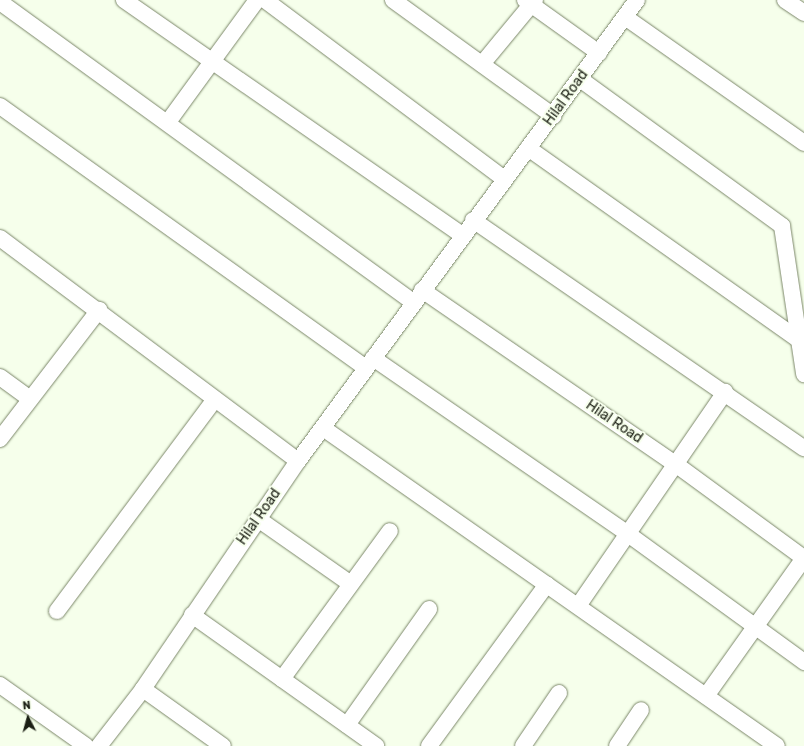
<!DOCTYPE html>
<style>
body{margin:0}
#map{position:relative;width:804px;height:746px;overflow:hidden;background:#f6ffeb;font-family:Rubik,sans-serif}
div>[style]{position:absolute}
[style*='--x']{left:calc(var(--x)*1px);top:calc(var(--y)*1px);width:calc(var(--w)*1px);rotate:calc(var(--a)*1deg)}
.roads{filter:drop-shadow(0 0 1px #7b8769) drop-shadow(0 0 1px #7b8769)}
.street>*{height:16px;margin:-8px;padding:0 8px;transform-origin:8px;border-radius:8px;background:#fff}
span{translate:-50% -50%;white-space:nowrap;text-align:center;line-height:1.15;-webkit-text-stroke:4px #f6ffeb;paint-order:stroke}
.street-label{font-size:14px;color:#1b1f14}
.north{position:absolute;left:8px;top:698px;width:40px;height:40px;-webkit-text-stroke:3px #f6ffeb;paint-order:stroke;rotate:354deg;font-size:11px;font-weight:700;line-height:16px;text-align:center;color:#1b1f14}
.north::after{content:'';display:block;margin:auto;width:14px;height:18px;background:#1b1f14;clip-path:polygon(50% 0,100% 100%,50% 72%,0 100%)}
</style>
<div id="map">
<div class="roads">
<div class="street">
<i style="--x:124;--y:0;--w:412;--a:34.8"></i>
<i style="--x:265;--y:0;--w:299;--a:36.8"></i>
<i style="--x:393;--y:0;--w:198;--a:35.9"></i>
<i style="--x:525;--y:0;--w:91;--a:35.6"></i>
<i style="--x:785;--y:0;--w:23;--a:34"></i>
<i style="--x:0;--y:2;--w:510;--a:35.99"></i>
<i style="--x:625;--y:17;--w:219;--a:35.1"></i>
<i style="--x:482;--y:64;--w:83;--a:-50.4"></i>
<i style="--x:580;--y:79;--w:250;--a:36"></i>
<i style="--x:782;--y:226;--w:150;--a:81.5"></i>
<i style="--x:0;--y:106;--w:450;--a:35.6"></i>
<i style="--x:168;--y:122;--w:151;--a:-53.9"></i>
<i style="--x:528;--y:148;--w:332;--a:35.3"></i>
<i style="--x:473;--y:220;--w:402;--a:34.6"></i>
<i style="--x:0;--y:238;--w:372;--a:36.8"></i>
<i style="--x:422;--y:290;--w:306;--a:34.5"></i>
<i style="--x:674;--y:463;--w:161;--a:36.2"></i>
<i style="--x:373;--y:358;--w:310;--a:34.6"></i>
<i style="--x:628;--y:534;--w:218;--a:36"></i>
<i style="--x:0;--y:377;--w:36;--a:36"></i>
<i style="--x:323;--y:428;--w:554;--a:35.01"></i>
<i style="--x:0;--y:439;--w:163;--a:-52.5"></i>
<i style="--x:258;--y:519;--w:113;--a:35"></i>
<i style="--x:578;--y:606;--w:260;--a:-55.5"></i>
<i style="--x:57;--y:611;--w:264;--a:-53.3"></i>
<i style="--x:192;--y:615;--w:226;--a:35.4"></i>
<i style="--x:282;--y:679;--w:183;--a:-53.9"></i>
<i style="--x:0;--y:685;--w:105;--a:35.3"></i>
<i style="--x:143;--y:689;--w:98;--a:35.5"></i>
<i style="--x:706;--y:696;--w:169;--a:-54.6"></i>
<i style="--x:347;--y:725;--w:142;--a:-54.7"></i>
<i style="--x:99;--y:746;--w:72;--a:-52.3"></i>
<i style="--x:143;--y:689;--w:276;--a:-55.8"></i>
<i style="--x:298;--y:461;--w:572;--a:-53.67"></i>
<i style="--x:429;--y:746;--w:200;--a:-53.9"></i>
<i style="--x:523;--y:746;--w:64;--a:-55.8"></i>
<i style="--x:617;--y:746;--w:43;--a:-56.3"></i>
</div>
</div>
<div class="street-label">
<span style="left:566px;top:98px;rotate:-54deg">Hilal Road</span>
<span style="left:614px;top:422px;rotate:34deg">Hilal Road</span>
<span style="left:259px;top:517px;rotate:-55deg">Hilal Road</span>
</div>
<div class="north">N</div>
</div>
